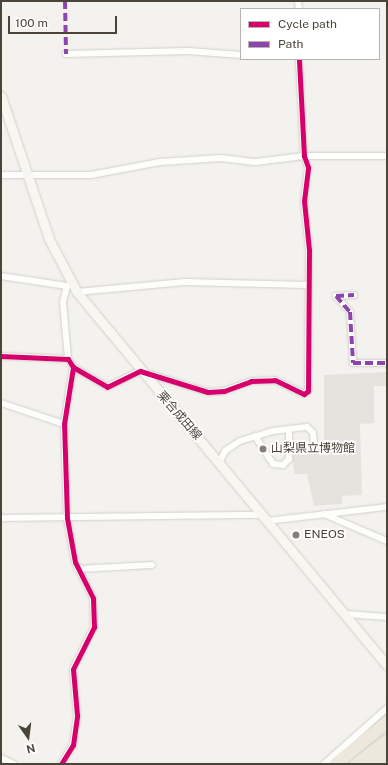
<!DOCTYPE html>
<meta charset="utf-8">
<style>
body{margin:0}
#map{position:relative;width:388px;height:765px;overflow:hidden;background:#f4f2ee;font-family:"Public Sans","Noto Sans JP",sans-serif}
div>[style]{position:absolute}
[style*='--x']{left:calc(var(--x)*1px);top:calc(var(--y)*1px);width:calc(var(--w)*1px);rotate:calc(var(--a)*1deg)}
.parking>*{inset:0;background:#e6e3df}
.roads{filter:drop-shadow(0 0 1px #d2d0cb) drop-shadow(0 0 1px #d2d0cb)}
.street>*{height:6px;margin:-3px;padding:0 3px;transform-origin:3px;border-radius:3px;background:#fdfdfc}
.secondary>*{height:9px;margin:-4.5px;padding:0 4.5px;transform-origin:4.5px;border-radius:4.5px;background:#f7f6f1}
.highway>*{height:12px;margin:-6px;padding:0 6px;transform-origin:6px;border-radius:6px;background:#ede8db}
.quiet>*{height:4px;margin-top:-2px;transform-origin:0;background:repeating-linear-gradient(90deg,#8e44ad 0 8px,transparent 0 12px)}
.cycleway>*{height:5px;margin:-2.5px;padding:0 2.5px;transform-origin:2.5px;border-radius:2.5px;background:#d6006c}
.dots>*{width:11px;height:11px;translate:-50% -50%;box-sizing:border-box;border:2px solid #fff;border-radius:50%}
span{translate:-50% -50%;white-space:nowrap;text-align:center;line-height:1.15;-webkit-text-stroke:3.5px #fff;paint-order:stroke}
.street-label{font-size:12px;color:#4b4439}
.poi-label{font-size:12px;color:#4b4439}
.left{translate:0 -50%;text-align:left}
.frame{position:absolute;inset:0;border:2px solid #4b4439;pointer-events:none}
.legend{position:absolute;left:240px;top:8px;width:140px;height:52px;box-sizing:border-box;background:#fff;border:1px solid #b7b4b0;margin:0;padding:5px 7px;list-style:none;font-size:12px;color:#4b4439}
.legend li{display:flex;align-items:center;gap:8px;height:20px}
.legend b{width:20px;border:1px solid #b7b4b0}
.north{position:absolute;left:8px;top:717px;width:40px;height:40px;-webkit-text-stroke:3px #fff;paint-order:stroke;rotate:166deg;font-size:11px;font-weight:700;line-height:16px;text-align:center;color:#4b4439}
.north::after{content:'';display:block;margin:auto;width:14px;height:18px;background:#4b4439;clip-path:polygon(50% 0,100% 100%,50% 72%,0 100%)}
.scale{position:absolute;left:8px;top:16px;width:109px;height:18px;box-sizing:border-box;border:2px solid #4b4439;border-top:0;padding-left:5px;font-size:12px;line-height:14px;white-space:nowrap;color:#4b4439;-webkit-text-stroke:3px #fff;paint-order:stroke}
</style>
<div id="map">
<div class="parking">
<i style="clip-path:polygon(387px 372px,387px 386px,374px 386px,374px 423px,360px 424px,362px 495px,342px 496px,342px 504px,314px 506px,307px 474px,294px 474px,292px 444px,324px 442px,324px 375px)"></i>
</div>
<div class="roads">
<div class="street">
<i style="--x:298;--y:1;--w:8;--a:83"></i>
<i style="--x:66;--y:54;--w:122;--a:-1.4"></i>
<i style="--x:188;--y:51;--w:53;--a:4.3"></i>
<i style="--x:1;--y:175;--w:90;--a:0"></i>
<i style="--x:91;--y:175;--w:70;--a:-10.7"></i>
<i style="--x:160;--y:162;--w:61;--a:-3.8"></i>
<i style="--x:221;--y:158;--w:35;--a:7"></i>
<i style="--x:256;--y:162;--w:48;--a:-7.1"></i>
<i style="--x:304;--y:156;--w:83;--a:0"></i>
<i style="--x:1;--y:276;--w:67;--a:8.6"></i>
<i style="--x:67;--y:286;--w:16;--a:104"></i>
<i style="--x:63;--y:302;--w:57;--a:85"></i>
<i style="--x:77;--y:292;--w:108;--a:-5.3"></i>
<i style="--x:185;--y:282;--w:122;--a:1.4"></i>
<i style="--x:336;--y:296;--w:21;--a:49"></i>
<i style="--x:350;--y:312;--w:51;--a:86.6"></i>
<i style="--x:353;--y:363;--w:34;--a:0"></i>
<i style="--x:336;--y:296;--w:18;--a:-3"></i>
<i style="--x:1;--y:356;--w:67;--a:2.6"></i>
<i style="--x:68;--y:359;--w:9;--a:58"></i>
<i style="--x:73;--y:367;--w:39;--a:30"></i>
<i style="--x:107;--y:387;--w:37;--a:-26"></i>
<i style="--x:140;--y:371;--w:71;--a:17.2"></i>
<i style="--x:208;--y:392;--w:16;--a:-4"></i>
<i style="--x:224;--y:391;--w:29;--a:-20"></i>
<i style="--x:251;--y:381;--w:24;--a:-2"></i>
<i style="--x:275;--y:380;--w:32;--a:26"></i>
<i style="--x:304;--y:394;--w:5;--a:-37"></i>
<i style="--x:308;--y:391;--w:141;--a:-89.6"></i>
<i style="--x:309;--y:250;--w:49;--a:-95.8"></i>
<i style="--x:304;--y:201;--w:34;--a:-83"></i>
<i style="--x:308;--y:167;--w:12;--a:-110"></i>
<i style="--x:304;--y:156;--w:97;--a:-93"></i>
<i style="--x:1;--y:403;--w:66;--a:18.4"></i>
<i style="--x:255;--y:436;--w:33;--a:57"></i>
<i style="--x:273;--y:464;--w:10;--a:6"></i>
<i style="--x:283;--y:465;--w:8;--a:-45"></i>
<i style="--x:289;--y:459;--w:29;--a:-90"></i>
<i style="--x:220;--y:461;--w:11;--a:-63"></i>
<i style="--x:225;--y:451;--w:18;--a:-34"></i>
<i style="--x:240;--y:441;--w:34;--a:-17"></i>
<i style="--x:273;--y:431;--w:34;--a:-7"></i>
<i style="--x:307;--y:427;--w:8;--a:45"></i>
<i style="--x:313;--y:433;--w:10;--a:84"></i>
<i style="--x:324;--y:514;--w:69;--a:23.2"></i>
<i style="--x:1;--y:518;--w:261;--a:-0.7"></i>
<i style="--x:267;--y:521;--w:121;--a:-6.7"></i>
<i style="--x:78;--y:569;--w:74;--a:-3.1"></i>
<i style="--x:345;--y:614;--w:42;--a:4.1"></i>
<i style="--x:1;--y:758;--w:14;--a:25"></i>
<i style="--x:61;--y:764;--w:22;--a:-58"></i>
<i style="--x:73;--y:745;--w:30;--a:-82"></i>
<i style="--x:77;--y:715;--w:46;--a:-95"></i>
<i style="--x:73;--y:669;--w:47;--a:-63.4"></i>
<i style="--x:94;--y:627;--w:29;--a:-92"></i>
<i style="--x:93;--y:598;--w:40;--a:-116.6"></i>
<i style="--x:75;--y:562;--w:45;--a:-100.3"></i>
<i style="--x:67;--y:518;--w:94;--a:-91.8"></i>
<i style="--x:64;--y:424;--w:58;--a:-81"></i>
<i style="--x:324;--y:764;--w:84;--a:-41.6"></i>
</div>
<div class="secondary">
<i style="--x:1;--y:96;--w:151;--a:71.4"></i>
<i style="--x:49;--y:239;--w:60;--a:62.2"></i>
<i style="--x:77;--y:292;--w:485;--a:50.3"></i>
</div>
<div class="highway">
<i style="--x:336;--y:764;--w:66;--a:-39.5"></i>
<i style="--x:356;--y:764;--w:39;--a:-37"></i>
<i style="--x:372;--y:764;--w:19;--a:-36"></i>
</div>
</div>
<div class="quiet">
<i style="--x:65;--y:1;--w:53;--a:88.9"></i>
<i style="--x:336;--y:296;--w:21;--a:49"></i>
<i style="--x:350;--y:312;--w:51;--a:86.6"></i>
<i style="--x:353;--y:363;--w:34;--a:0"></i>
<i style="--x:336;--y:296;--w:18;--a:-3"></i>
</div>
<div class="cycleway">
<i style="--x:1;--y:356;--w:67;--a:2.6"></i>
<i style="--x:68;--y:359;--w:9;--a:58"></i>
<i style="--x:73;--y:367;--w:39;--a:30"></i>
<i style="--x:107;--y:387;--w:37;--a:-26"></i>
<i style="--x:140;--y:371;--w:71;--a:17.2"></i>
<i style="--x:208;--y:392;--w:16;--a:-4"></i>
<i style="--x:224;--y:391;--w:29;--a:-20"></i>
<i style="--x:251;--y:381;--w:24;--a:-2"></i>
<i style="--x:275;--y:380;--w:32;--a:26"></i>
<i style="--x:304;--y:394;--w:5;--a:-37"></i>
<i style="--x:308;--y:391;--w:141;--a:-89.6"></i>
<i style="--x:309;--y:250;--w:49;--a:-95.8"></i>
<i style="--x:304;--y:201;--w:34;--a:-83"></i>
<i style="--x:308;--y:167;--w:12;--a:-110"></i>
<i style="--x:304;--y:156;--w:97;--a:-93"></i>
<i style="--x:61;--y:764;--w:22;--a:-58"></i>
<i style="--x:73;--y:745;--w:30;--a:-82"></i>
<i style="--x:77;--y:715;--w:46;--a:-95"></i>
<i style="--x:73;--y:669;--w:47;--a:-63.4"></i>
<i style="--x:94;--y:627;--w:29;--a:-92"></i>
<i style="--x:93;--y:598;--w:40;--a:-116.6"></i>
<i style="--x:75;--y:562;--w:45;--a:-100.3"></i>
<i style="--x:67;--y:518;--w:94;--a:-91.8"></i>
<i style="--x:64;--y:424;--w:58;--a:-81"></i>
</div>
<div class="dots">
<i style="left:263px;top:449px;background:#868178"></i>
<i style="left:296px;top:535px;background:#868178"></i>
</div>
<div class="street-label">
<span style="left:179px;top:416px;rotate:49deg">栗合成田線</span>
</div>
<div class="poi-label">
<span class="left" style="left:271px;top:449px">山梨県立博物館</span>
<span class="left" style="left:304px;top:535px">ENEOS</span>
</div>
<div class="frame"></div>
<ul class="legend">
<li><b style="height:5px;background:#d6006c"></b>Cycle path</li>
<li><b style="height:5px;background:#8e44ad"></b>Path</li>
</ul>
<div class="north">N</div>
<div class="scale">100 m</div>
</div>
